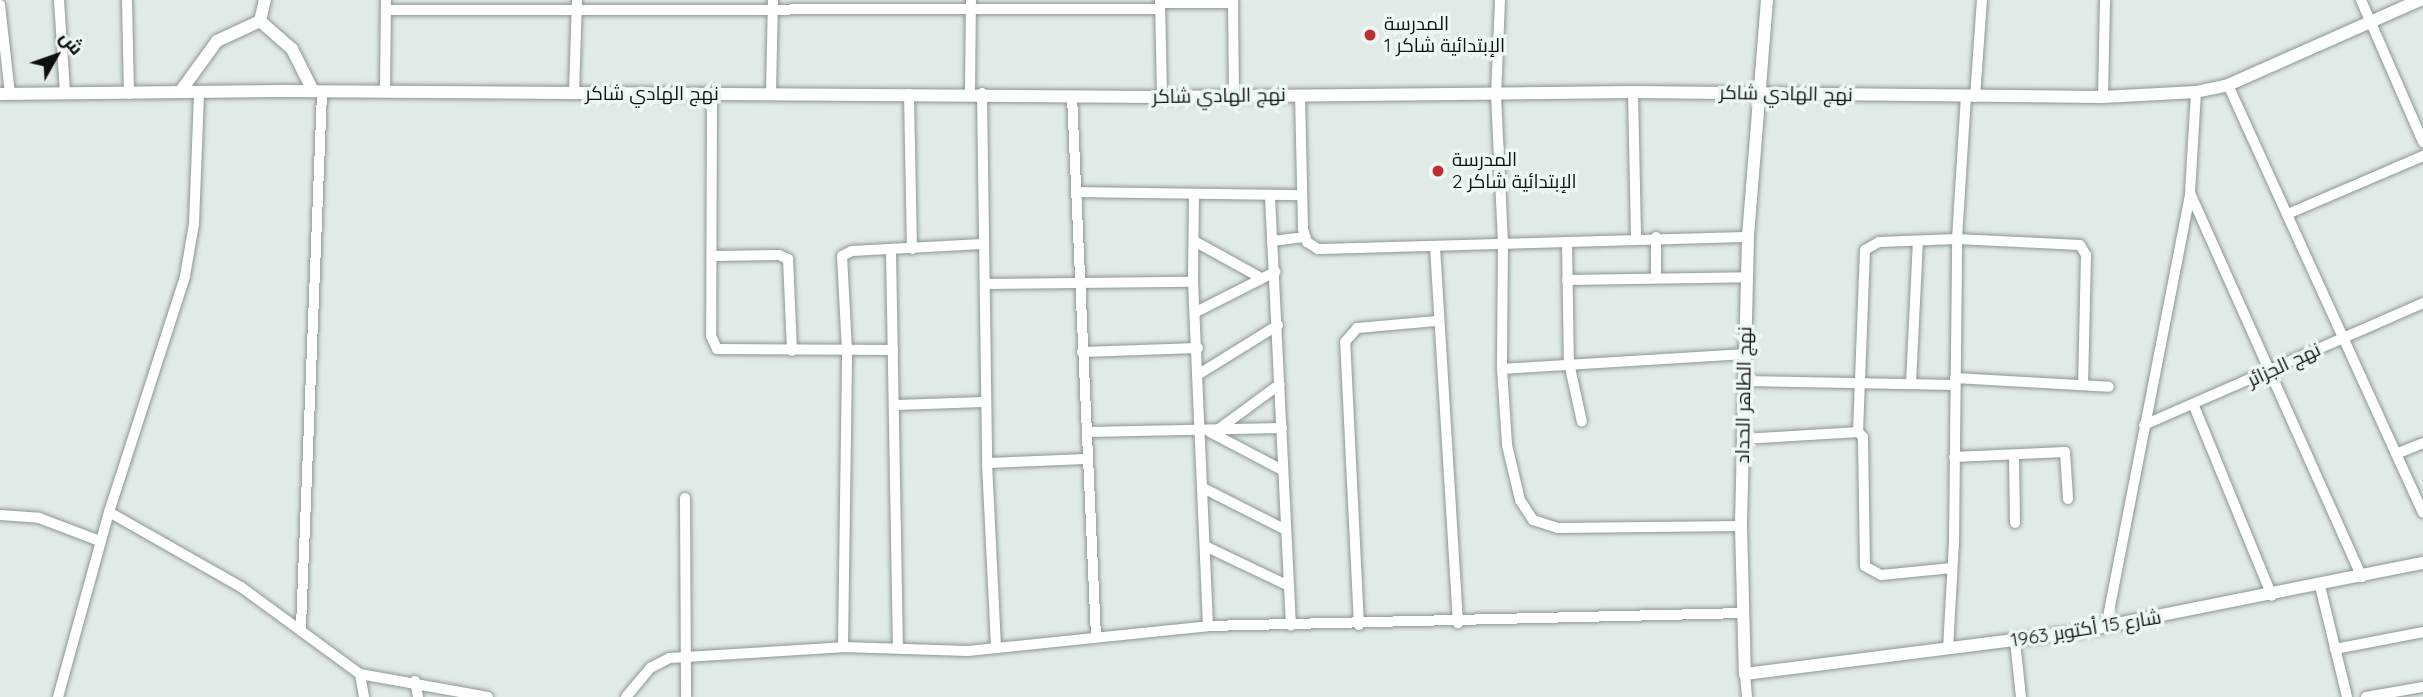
<!DOCTYPE html>
<meta charset="utf-8">
<style>
body{margin:0}
#map{position:relative;width:2423px;height:697px;overflow:hidden;background:#e0eae7;font-family:Quicksand,Cairo,sans-serif}
div>[style]{position:absolute}
[style*='--x']{left:calc(var(--x)*1px);top:calc(var(--y)*1px);width:calc(var(--w)*1px);rotate:calc(var(--a)*1deg)}
.roads{filter:drop-shadow(0 0 2px #8d9693) drop-shadow(0 0 2px #8d9693)}
.minor>*{height:10px;margin:-5px;padding:0 5px;transform-origin:5px;border-radius:5px;background:#fff}
.tertiary>*{height:12px;margin:-6px;padding:0 6px;transform-origin:6px;border-radius:6px;background:#fff}
.dots>*{width:19px;height:19px;translate:-50% -50%;box-sizing:border-box;border:4px solid #edf7f4;border-radius:50%}
span{translate:-50% -50%;white-space:nowrap;text-align:center;line-height:1.15;-webkit-text-stroke:7px #edf7f4;paint-order:stroke}
.poi-label{font-size:19px;color:#0e1110}
.left{translate:0 -50%;text-align:left}
.street-label{font-size:19px;color:#0e1110}
.north{position:absolute;left:21px;top:21px;width:70px;height:70px;-webkit-text-stroke:5px #edf7f4;paint-order:stroke;rotate:50deg;font-size:19px;font-weight:700;line-height:28px;text-align:center;color:#0e1110}
.north::after{content:'';display:block;margin:auto;width:24px;height:32px;background:#0e1110;clip-path:polygon(50% 0,100% 100%,50% 72%,0 100%)}
</style>
<div id="map">
<div class="roads">
<div class="minor">
<i style="--x:59;--y:0;--w:92;--a:86.3"></i>
<i style="--x:127;--y:0;--w:94;--a:88.8"></i>
<i style="--x:1160;--y:0;--w:97;--a:88.8"></i>
<i style="--x:1233;--y:0;--w:95;--a:89.4"></i>
<i style="--x:1500;--y:0;--w:95;--a:92.4"></i>
<i style="--x:1496;--y:95;--w:150;--a:87.3"></i>
<i style="--x:1503;--y:245;--w:124;--a:90.5"></i>
<i style="--x:1502;--y:369;--w:76;--a:86.2"></i>
<i style="--x:1507;--y:445;--w:57;--a:76.7"></i>
<i style="--x:1520;--y:500;--w:24;--a:57"></i>
<i style="--x:1533;--y:520;--w:26;--a:18"></i>
<i style="--x:1558;--y:528;--w:183;--a:-0.6"></i>
<i style="--x:2361;--y:0;--w:155;--a:66.4"></i>
<i style="--x:1160;--y:3;--w:73;--a:0"></i>
<i style="--x:0;--y:5;--w:90;--a:83.6"></i>
<i style="--x:386;--y:10;--w:774;--a:-0.07"></i>
<i style="--x:2228;--y:85;--w:470;--a:65.5"></i>
<i style="--x:385;--y:92;--w:92;--a:-89.4"></i>
<i style="--x:1633;--y:92;--w:145;--a:88.8"></i>
<i style="--x:771;--y:93;--w:93;--a:-88.8"></i>
<i style="--x:970;--y:93;--w:93;--a:-89.4"></i>
<i style="--x:982;--y:93;--w:370;--a:89.2"></i>
<i style="--x:987;--y:463;--w:185;--a:87.2"></i>
<i style="--x:574;--y:94;--w:94;--a:-88.2"></i>
<i style="--x:712;--y:94;--w:242;--a:90.2"></i>
<i style="--x:711;--y:336;--w:14;--a:65"></i>
<i style="--x:717;--y:349;--w:176;--a:0.3"></i>
<i style="--x:909;--y:94;--w:155;--a:88.9"></i>
<i style="--x:1300;--y:95;--w:134;--a:88.7"></i>
<i style="--x:1303;--y:229;--w:14;--a:73"></i>
<i style="--x:1307;--y:242;--w:13;--a:32"></i>
<i style="--x:1318;--y:249;--w:430;--a:-1.6"></i>
<i style="--x:1072;--y:96;--w:542;--a:87.46"></i>
<i style="--x:1975;--y:97;--w:97;--a:-85.9"></i>
<i style="--x:2103;--y:97;--w:97;--a:-88.8"></i>
<i style="--x:1076;--y:192;--w:225;--a:0.8"></i>
<i style="--x:2190;--y:193;--w:421;--a:65.9"></i>
<i style="--x:1194;--y:196;--w:86;--a:90.7"></i>
<i style="--x:1193;--y:282;--w:344;--a:87.5"></i>
<i style="--x:1270;--y:197;--w:429;--a:87.2"></i>
<i style="--x:2290;--y:213;--w:145;--a:-23.2"></i>
<i style="--x:1656;--y:237;--w:41;--a:90"></i>
<i style="--x:1194;--y:241;--w:77;--a:28.9"></i>
<i style="--x:1272;--y:241;--w:32;--a:-7"></i>
<i style="--x:1567;--y:242;--w:121;--a:89.1"></i>
<i style="--x:1569;--y:363;--w:60;--a:77.6"></i>
<i style="--x:1435;--y:247;--w:377;--a:86.5"></i>
<i style="--x:891;--y:251;--w:395;--a:89"></i>
<i style="--x:712;--y:256;--w:67;--a:-0.9"></i>
<i style="--x:779;--y:255;--w:10;--a:24"></i>
<i style="--x:788;--y:259;--w:92;--a:87.5"></i>
<i style="--x:1567;--y:280;--w:181;--a:-0.9"></i>
<i style="--x:985;--y:284;--w:208;--a:-0.6"></i>
<i style="--x:1196;--y:312;--w:89;--a:-26.9"></i>
<i style="--x:1082;--y:352;--w:116;--a:-2"></i>
<i style="--x:1502;--y:369;--w:243;--a:-3.5"></i>
<i style="--x:1199;--y:374;--w:93;--a:-31.8"></i>
<i style="--x:1955;--y:378;--w:154;--a:3.3"></i>
<i style="--x:1745;--y:381;--w:210;--a:1.1"></i>
<i style="--x:1911;--y:383;--w:141;--a:-87.2"></i>
<i style="--x:894;--y:405;--w:92;--a:-1.9"></i>
<i style="--x:2194;--y:406;--w:205;--a:67.7"></i>
<i style="--x:2144;--y:425;--w:305;--a:-23.6"></i>
<i style="--x:1216;--y:431;--w:79;--a:-36.3"></i>
<i style="--x:1087;--y:432;--w:195;--a:-1.2"></i>
<i style="--x:1210;--y:432;--w:81;--a:27.8"></i>
<i style="--x:1744;--y:439;--w:114;--a:-3.5"></i>
<i style="--x:2396;--y:454;--w:29;--a:-22"></i>
<i style="--x:2014;--y:456;--w:67;--a:89.1"></i>
<i style="--x:1954;--y:457;--w:111;--a:-2.6"></i>
<i style="--x:2065;--y:452;--w:47;--a:86.3"></i>
<i style="--x:987;--y:463;--w:99;--a:-2.3"></i>
<i style="--x:1203;--y:488;--w:93;--a:26.8"></i>
<i style="--x:685;--y:498;--w:199;--a:89.7"></i>
<i style="--x:109;--y:512;--w:152;--a:29.6"></i>
<i style="--x:241;--y:587;--w:147;--a:36.2"></i>
<i style="--x:360;--y:674;--w:130;--a:10.2"></i>
<i style="--x:0;--y:515;--w:39;--a:4"></i>
<i style="--x:39;--y:518;--w:65;--a:20.7"></i>
<i style="--x:1205;--y:546;--w:93;--a:25.5"></i>
<i style="--x:1952;--y:568;--w:71;--a:174.4"></i>
<i style="--x:1881;--y:575;--w:18;--a:-151"></i>
<i style="--x:1865;--y:566;--w:129;--a:-90.9"></i>
<i style="--x:1863;--y:437;--w:7;--a:-135"></i>
<i style="--x:1858;--y:432;--w:182;--a:-87.8"></i>
<i style="--x:1865;--y:250;--w:16;--a:-30"></i>
<i style="--x:1879;--y:242;--w:78;--a:-2.2"></i>
<i style="--x:1957;--y:239;--w:123;--a:2.8"></i>
<i style="--x:2080;--y:245;--w:12;--a:59"></i>
<i style="--x:2086;--y:255;--w:129;--a:91.3"></i>
<i style="--x:2320;--y:586;--w:114;--a:76.3"></i>
<i style="--x:1359;--y:625;--w:283;--a:-92.8"></i>
<i style="--x:1345;--y:342;--w:18;--a:-49"></i>
<i style="--x:1357;--y:328;--w:80;--a:-5"></i>
<i style="--x:301;--y:627;--w:535;--a:-87.75"></i>
<i style="--x:2106;--y:627;--w:442;--a:-79"></i>
<i style="--x:2190;--y:193;--w:101;--a:-86.6"></i>
<i style="--x:2015;--y:641;--w:56;--a:83.9"></i>
<i style="--x:843;--y:647;--w:296;--a:-89.2"></i>
<i style="--x:847;--y:351;--w:95;--a:-93"></i>
<i style="--x:842;--y:256;--w:11;--a:-27"></i>
<i style="--x:852;--y:251;--w:130;--a:-3.1"></i>
<i style="--x:1948;--y:649;--w:106;--a:-86.8"></i>
<i style="--x:1954;--y:543;--w:304;--a:-89.4"></i>
<i style="--x:1957;--y:239;--w:143;--a:-86.4"></i>
<i style="--x:2335;--y:649;--w:90;--a:-10.9"></i>
<i style="--x:360;--y:674;--w:23;--a:80"></i>
<i style="--x:1745;--y:674;--w:23;--a:85"></i>
<i style="--x:415;--y:681;--w:16;--a:79"></i>
<i style="--x:58;--y:697;--w:192;--a:-74.6"></i>
<i style="--x:109;--y:512;--w:248;--a:-72.1"></i>
<i style="--x:185;--y:276;--w:53;--a:-80.2"></i>
<i style="--x:194;--y:224;--w:133;--a:-87.8"></i>
<i style="--x:626;--y:697;--w:38;--a:-50"></i>
<i style="--x:650;--y:668;--w:22;--a:-27"></i>
<i style="--x:670;--y:658;--w:173;--a:-3.6"></i>
<i style="--x:843;--y:647;--w:125;--a:1.8"></i>
<i style="--x:968;--y:651;--w:241;--a:-5.9"></i>
<i style="--x:1208;--y:626;--w:534;--a:-1.39"></i>
<i style="--x:2366;--y:697;--w:58;--a:-10"></i>
</div>
<div class="tertiary">
<i style="--x:1767;--y:0;--w:238;--a:94.6"></i>
<i style="--x:1748;--y:237;--w:289;--a:91.4"></i>
<i style="--x:1741;--y:526;--w:148;--a:88.5"></i>
<i style="--x:1745;--y:674;--w:335;--a:-7.2"></i>
<i style="--x:2077;--y:632;--w:353;--a:-11.3"></i>
<i style="--x:260;--y:21;--w:22;--a:-77"></i>
<i style="--x:180;--y:92;--w:63;--a:-54"></i>
<i style="--x:217;--y:41;--w:47;--a:-24.9"></i>
<i style="--x:260;--y:21;--w:43;--a:41.2"></i>
<i style="--x:292;--y:49;--w:47;--a:63.4"></i>
<i style="--x:0;--y:94;--w:280;--a:-0.6"></i>
<i style="--x:280;--y:91;--w:882;--a:0.39"></i>
<i style="--x:1162;--y:97;--w:471;--a:-0.6"></i>
<i style="--x:1633;--y:92;--w:470;--a:0.6"></i>
<i style="--x:2103;--y:97;--w:93;--a:-3.1"></i>
<i style="--x:2196;--y:92;--w:33;--a:-12"></i>
<i style="--x:2228;--y:85;--w:210;--a:-23.9"></i>
</div>
</div>
<div class="dots">
<i style="left:1370px;top:35px;background:#be2f2f"></i>
<i style="left:1438px;top:171px;background:#be2f2f"></i>
</div>
<div class="poi-label">
<span class="left" style="left:1384px;top:35px">المدرسة<br>الإبتدائية شاكر 1</span>
<span class="left" style="left:1452px;top:171px">المدرسة<br>الإبتدائية شاكر 2</span>
</div>
<div class="street-label">
<span style="left:652px;top:94px">نهج الهادي شاكر</span>
<span style="left:1786px;top:94px;rotate:1deg">نهج الهادي شاكر</span>
<span style="left:1219px;top:96px;rotate:-1deg">نهج الهادي شاكر</span>
<span style="left:2284px;top:365px;rotate:-25deg">نهج الجزائر</span>
<span style="left:1744px;top:395px;rotate:-89deg">نهج الطاهر الحداد</span>
<span style="left:2086px;top:629px;rotate:-9deg">شارع 15 أكتوبر 1963</span>
</div>
<div class="north">ش</div>
</div>
